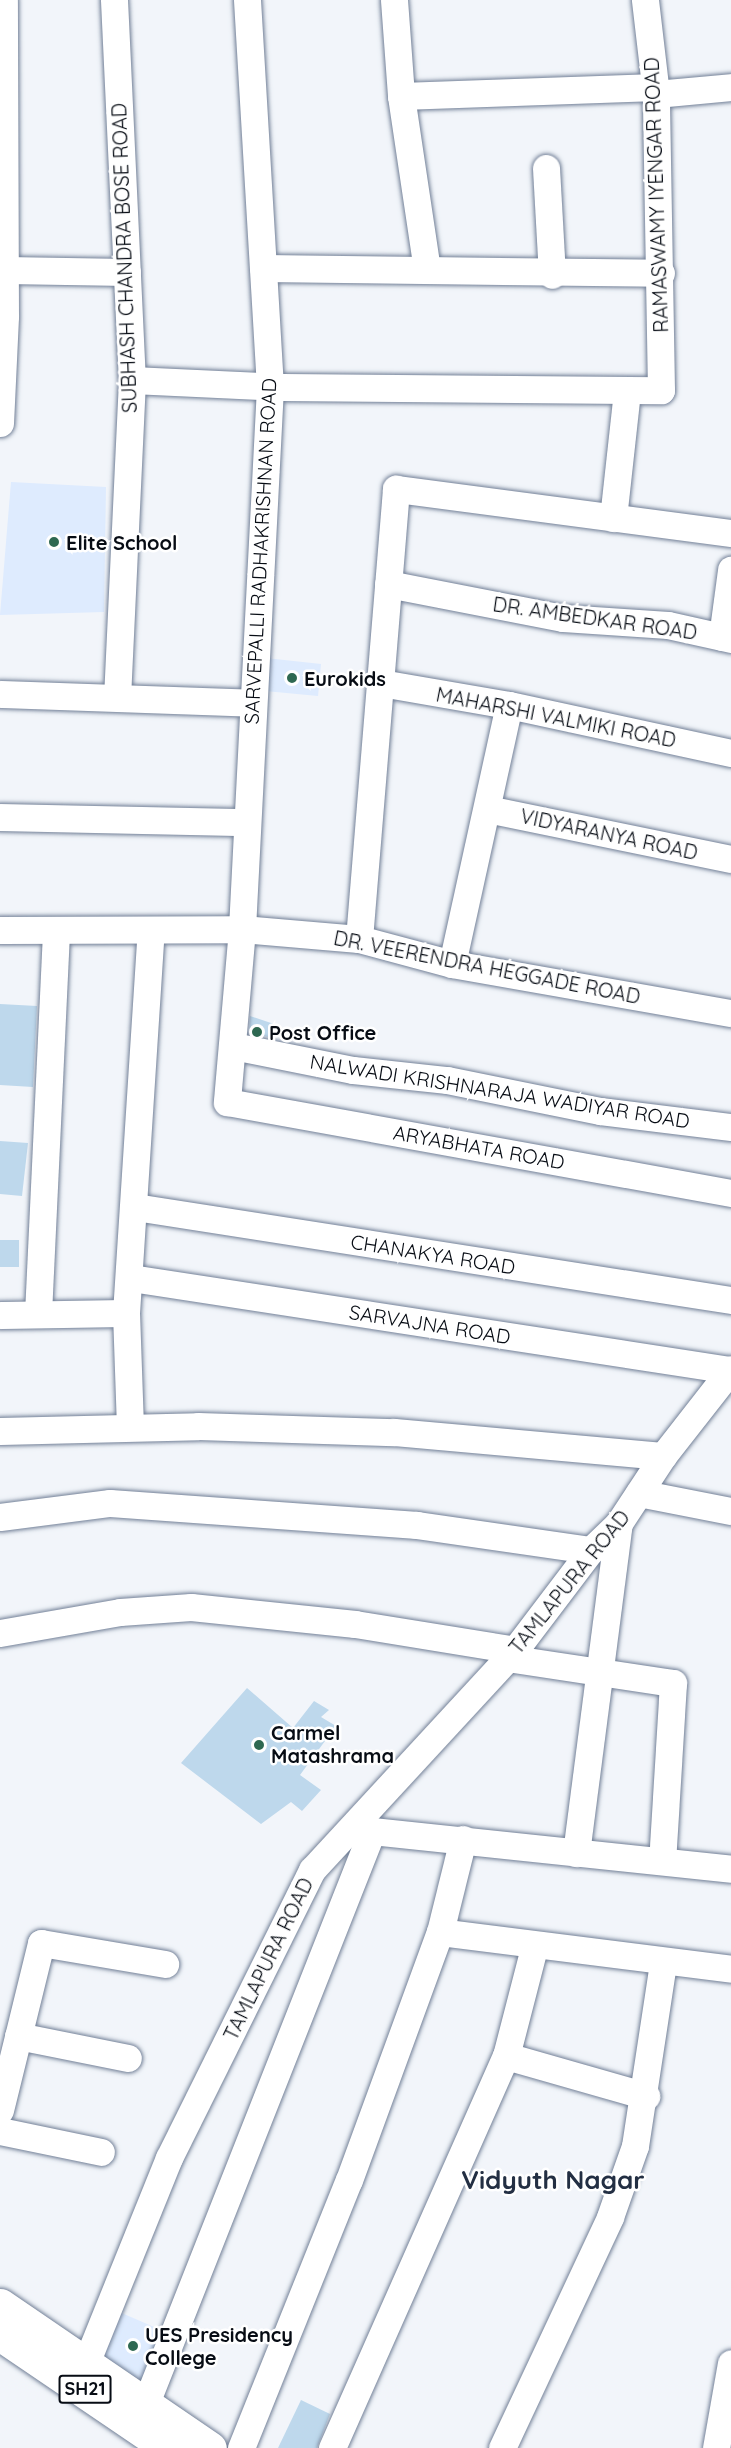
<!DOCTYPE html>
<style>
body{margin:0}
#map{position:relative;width:731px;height:2448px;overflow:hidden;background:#f2f5fa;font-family:Quicksand,sans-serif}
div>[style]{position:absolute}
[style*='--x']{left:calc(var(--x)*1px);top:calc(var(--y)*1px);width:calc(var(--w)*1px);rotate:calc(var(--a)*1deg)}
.built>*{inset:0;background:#deebfe}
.building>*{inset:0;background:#bed8ec}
.roads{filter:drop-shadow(0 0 2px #728097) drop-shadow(0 0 2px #728097)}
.minor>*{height:27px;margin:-13.5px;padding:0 13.5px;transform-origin:13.5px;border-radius:13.5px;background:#fff}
.major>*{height:33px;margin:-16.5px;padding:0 16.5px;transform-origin:16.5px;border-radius:16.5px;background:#fff}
.dots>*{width:16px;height:16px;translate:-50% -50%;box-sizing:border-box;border:3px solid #fff;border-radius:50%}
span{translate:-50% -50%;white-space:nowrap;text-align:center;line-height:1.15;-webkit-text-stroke:5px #fff;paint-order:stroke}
.shield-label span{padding:2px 4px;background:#fff;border:2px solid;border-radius:4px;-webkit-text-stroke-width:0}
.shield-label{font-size:18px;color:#070c14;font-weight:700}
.street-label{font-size:20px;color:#070c14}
.poi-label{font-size:20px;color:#070c14;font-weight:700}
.left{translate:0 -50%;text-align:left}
.district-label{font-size:26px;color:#232f43;font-weight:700}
</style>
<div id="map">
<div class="built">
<i style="clip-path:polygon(11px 482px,106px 487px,104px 612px,0 615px)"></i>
<i style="clip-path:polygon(266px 658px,321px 664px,318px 696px,265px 691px)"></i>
<i style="clip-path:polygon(117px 2311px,168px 2333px,147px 2384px,98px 2359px)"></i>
</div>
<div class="building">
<i style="clip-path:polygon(0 1004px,37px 1006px,33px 1087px,0 1085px)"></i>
<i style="clip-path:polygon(250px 1016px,277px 1025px,273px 1038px,249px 1033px)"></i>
<i style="clip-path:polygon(0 1141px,28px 1143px,22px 1196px,0 1194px)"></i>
<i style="clip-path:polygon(0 1240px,19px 1240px,19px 1267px,0 1267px)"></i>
<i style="clip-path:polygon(247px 1688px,293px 1728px,314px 1701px,329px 1710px,321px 1717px,336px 1726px,300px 1775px,321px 1790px,302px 1811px,291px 1802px,261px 1824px,181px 1763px)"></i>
<i style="clip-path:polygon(301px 2400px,330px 2414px,317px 2448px,278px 2448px)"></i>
</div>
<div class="roads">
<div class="minor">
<i style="--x:114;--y:0;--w:380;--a:87.3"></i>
<i style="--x:132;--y:380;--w:317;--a:92.7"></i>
<i style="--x:247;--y:0;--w:388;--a:86.6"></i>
<i style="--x:270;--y:387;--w:543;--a:92.96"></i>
<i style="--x:242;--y:929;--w:174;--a:95"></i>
<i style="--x:227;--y:1102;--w:512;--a:10.23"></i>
<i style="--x:394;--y:0;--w:96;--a:85.8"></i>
<i style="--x:401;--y:96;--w:176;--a:81.5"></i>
<i style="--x:656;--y:94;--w:75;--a:-5.3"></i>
<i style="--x:401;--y:96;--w:255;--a:-2"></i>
<i style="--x:546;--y:168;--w:107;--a:86.8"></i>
<i style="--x:263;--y:268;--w:398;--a:0.7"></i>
<i style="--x:5;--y:270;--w:122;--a:0.9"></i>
<i style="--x:132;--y:380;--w:150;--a:2.7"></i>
<i style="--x:282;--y:387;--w:379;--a:0.5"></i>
<i style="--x:661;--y:390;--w:296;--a:-91"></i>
<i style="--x:656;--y:94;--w:95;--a:-96.7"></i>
<i style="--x:0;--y:423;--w:107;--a:-87.3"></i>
<i style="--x:5;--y:316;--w:316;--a:-90.2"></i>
<i style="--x:613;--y:518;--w:127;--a:-83.7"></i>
<i style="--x:388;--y:584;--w:178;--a:11"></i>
<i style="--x:563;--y:618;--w:105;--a:3.8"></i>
<i style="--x:668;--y:625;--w:65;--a:12.5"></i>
<i style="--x:722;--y:637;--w:68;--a:-82.3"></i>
<i style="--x:381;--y:683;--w:130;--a:9.8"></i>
<i style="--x:509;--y:705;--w:227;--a:12.2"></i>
<i style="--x:0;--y:694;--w:253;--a:2"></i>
<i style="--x:487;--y:809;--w:249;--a:11.6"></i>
<i style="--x:0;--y:817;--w:247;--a:1.2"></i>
<i style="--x:0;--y:930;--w:242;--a:-0.2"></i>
<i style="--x:242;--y:929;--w:117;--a:4.9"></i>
<i style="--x:359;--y:939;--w:96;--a:15"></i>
<i style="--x:452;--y:964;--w:283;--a:10"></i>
<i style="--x:359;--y:939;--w:452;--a:-85.3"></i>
<i style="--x:396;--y:489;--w:338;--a:7.5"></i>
<i style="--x:452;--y:964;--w:265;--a:-77.6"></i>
<i style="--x:233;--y:1046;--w:122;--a:11.3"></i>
<i style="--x:353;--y:1070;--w:95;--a:6.1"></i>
<i style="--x:447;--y:1080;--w:156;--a:11.5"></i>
<i style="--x:600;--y:1111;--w:132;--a:7"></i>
<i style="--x:135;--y:1207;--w:603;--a:8.87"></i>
<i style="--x:131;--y:1278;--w:606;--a:8.73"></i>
<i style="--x:38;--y:1314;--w:383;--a:-87.3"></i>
<i style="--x:0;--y:1315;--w:126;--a:-0.9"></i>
<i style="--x:130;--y:1427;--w:114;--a:-92"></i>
<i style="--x:126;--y:1313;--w:383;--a:-86.3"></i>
<i style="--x:0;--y:1431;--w:198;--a:-1.4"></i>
<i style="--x:198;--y:1426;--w:196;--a:1.8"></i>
<i style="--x:394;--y:1432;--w:270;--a:5.1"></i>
<i style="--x:639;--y:1493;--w:94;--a:11.1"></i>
<i style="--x:0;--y:1517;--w:111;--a:-7.3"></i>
<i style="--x:110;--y:1503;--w:308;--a:4.1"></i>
<i style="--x:417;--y:1525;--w:176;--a:8.2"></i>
<i style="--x:0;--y:1633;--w:122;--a:-9.9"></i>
<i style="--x:120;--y:1612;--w:71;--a:-4"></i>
<i style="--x:191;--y:1607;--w:165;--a:5.9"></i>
<i style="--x:355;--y:1624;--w:162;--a:9.2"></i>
<i style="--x:507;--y:1658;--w:168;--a:8.6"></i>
<i style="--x:673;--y:1683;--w:178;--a:93.5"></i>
<i style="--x:361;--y:1821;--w:15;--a:42"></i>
<i style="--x:372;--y:1831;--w:361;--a:6"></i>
<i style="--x:463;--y:1839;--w:96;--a:103.9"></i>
<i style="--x:440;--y:1932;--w:293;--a:7.2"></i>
<i style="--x:576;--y:1853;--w:333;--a:-82.6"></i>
<i style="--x:18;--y:2036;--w:112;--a:11.3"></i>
<i style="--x:506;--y:2056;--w:146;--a:15.9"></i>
<i style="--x:0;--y:2110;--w:172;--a:-76.2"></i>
<i style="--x:41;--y:1943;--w:126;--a:9.6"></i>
<i style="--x:0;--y:2131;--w:103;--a:11.7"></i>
<i style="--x:78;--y:2383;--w:243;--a:-68"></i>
<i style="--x:169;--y:2158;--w:322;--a:-63.6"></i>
<i style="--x:312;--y:1870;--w:299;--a:-47.3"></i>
<i style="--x:515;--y:1650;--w:126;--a:-52.8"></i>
<i style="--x:591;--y:1550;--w:39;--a:-44"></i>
<i style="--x:619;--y:1523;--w:80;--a:-56.7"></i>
<i style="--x:663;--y:1456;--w:110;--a:-52"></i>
<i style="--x:146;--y:2403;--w:615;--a:-68.44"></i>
<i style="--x:241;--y:2448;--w:289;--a:-68.1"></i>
<i style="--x:349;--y:2180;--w:264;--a:-69.9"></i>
<i style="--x:332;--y:2448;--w:429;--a:-66.1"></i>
<i style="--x:506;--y:2056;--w:112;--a:-75.5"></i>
<i style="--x:502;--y:2448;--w:255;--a:-64.9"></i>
<i style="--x:610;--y:2217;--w:75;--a:-70.6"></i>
<i style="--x:635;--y:2146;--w:184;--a:-81.3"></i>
<i style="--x:716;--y:2448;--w:86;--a:-80"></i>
</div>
<div class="major">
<i style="--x:0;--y:2305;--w:254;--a:34.3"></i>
<i style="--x:0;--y:2334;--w:203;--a:34.2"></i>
</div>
</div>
<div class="dots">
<i style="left:54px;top:542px;background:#2e6851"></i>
<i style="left:292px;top:678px;background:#2e6851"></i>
<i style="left:257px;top:1032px;background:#2e6851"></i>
<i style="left:259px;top:1745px;background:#2e6851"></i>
<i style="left:133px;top:2346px;background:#2e6851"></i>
</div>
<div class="shield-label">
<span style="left:85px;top:2389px">SH21</span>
</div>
<div class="street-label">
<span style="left:656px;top:195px;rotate:-92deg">RAMASWAMY IYENGAR ROAD</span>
<span style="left:124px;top:258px;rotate:-92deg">SUBHASH CHANDRA BOSE ROAD</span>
<span style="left:260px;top:551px;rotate:-87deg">SARVEPALLI RADHAKRISHNAN ROAD</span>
<span style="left:595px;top:618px;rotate:8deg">DR. AMBEDKAR ROAD</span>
<span style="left:556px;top:717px;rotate:11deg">MAHARSHI VALMIKI ROAD</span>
<span style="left:609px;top:834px;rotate:12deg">VIDYARANYA ROAD</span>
<span style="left:487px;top:967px;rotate:11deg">DR. VEERENDRA HEGGADE ROAD</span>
<span style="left:500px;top:1091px;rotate:9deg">NALWADI KRISHNARAJA WADIYAR ROAD</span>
<span style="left:479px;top:1147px;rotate:10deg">ARYABHATA ROAD</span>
<span style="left:433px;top:1254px;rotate:9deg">CHANAKYA ROAD</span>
<span style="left:430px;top:1324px;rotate:9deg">SARVAJNA ROAD</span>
<span style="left:569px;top:1582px;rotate:-51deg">TAMLAPURA ROAD</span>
<span style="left:268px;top:1959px;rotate:-64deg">TAMLAPURA ROAD</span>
</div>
<div class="poi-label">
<span class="left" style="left:66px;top:542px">Elite School</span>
<span class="left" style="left:304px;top:678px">Eurokids</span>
<span class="left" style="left:269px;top:1032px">Post Office</span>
<span class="left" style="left:271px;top:1744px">Carmel<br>Matashrama</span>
<span class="left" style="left:145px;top:2346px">UES Presidency<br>College</span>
</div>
<div class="district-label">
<span style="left:553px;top:2180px">Vidyuth Nagar</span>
</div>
</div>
